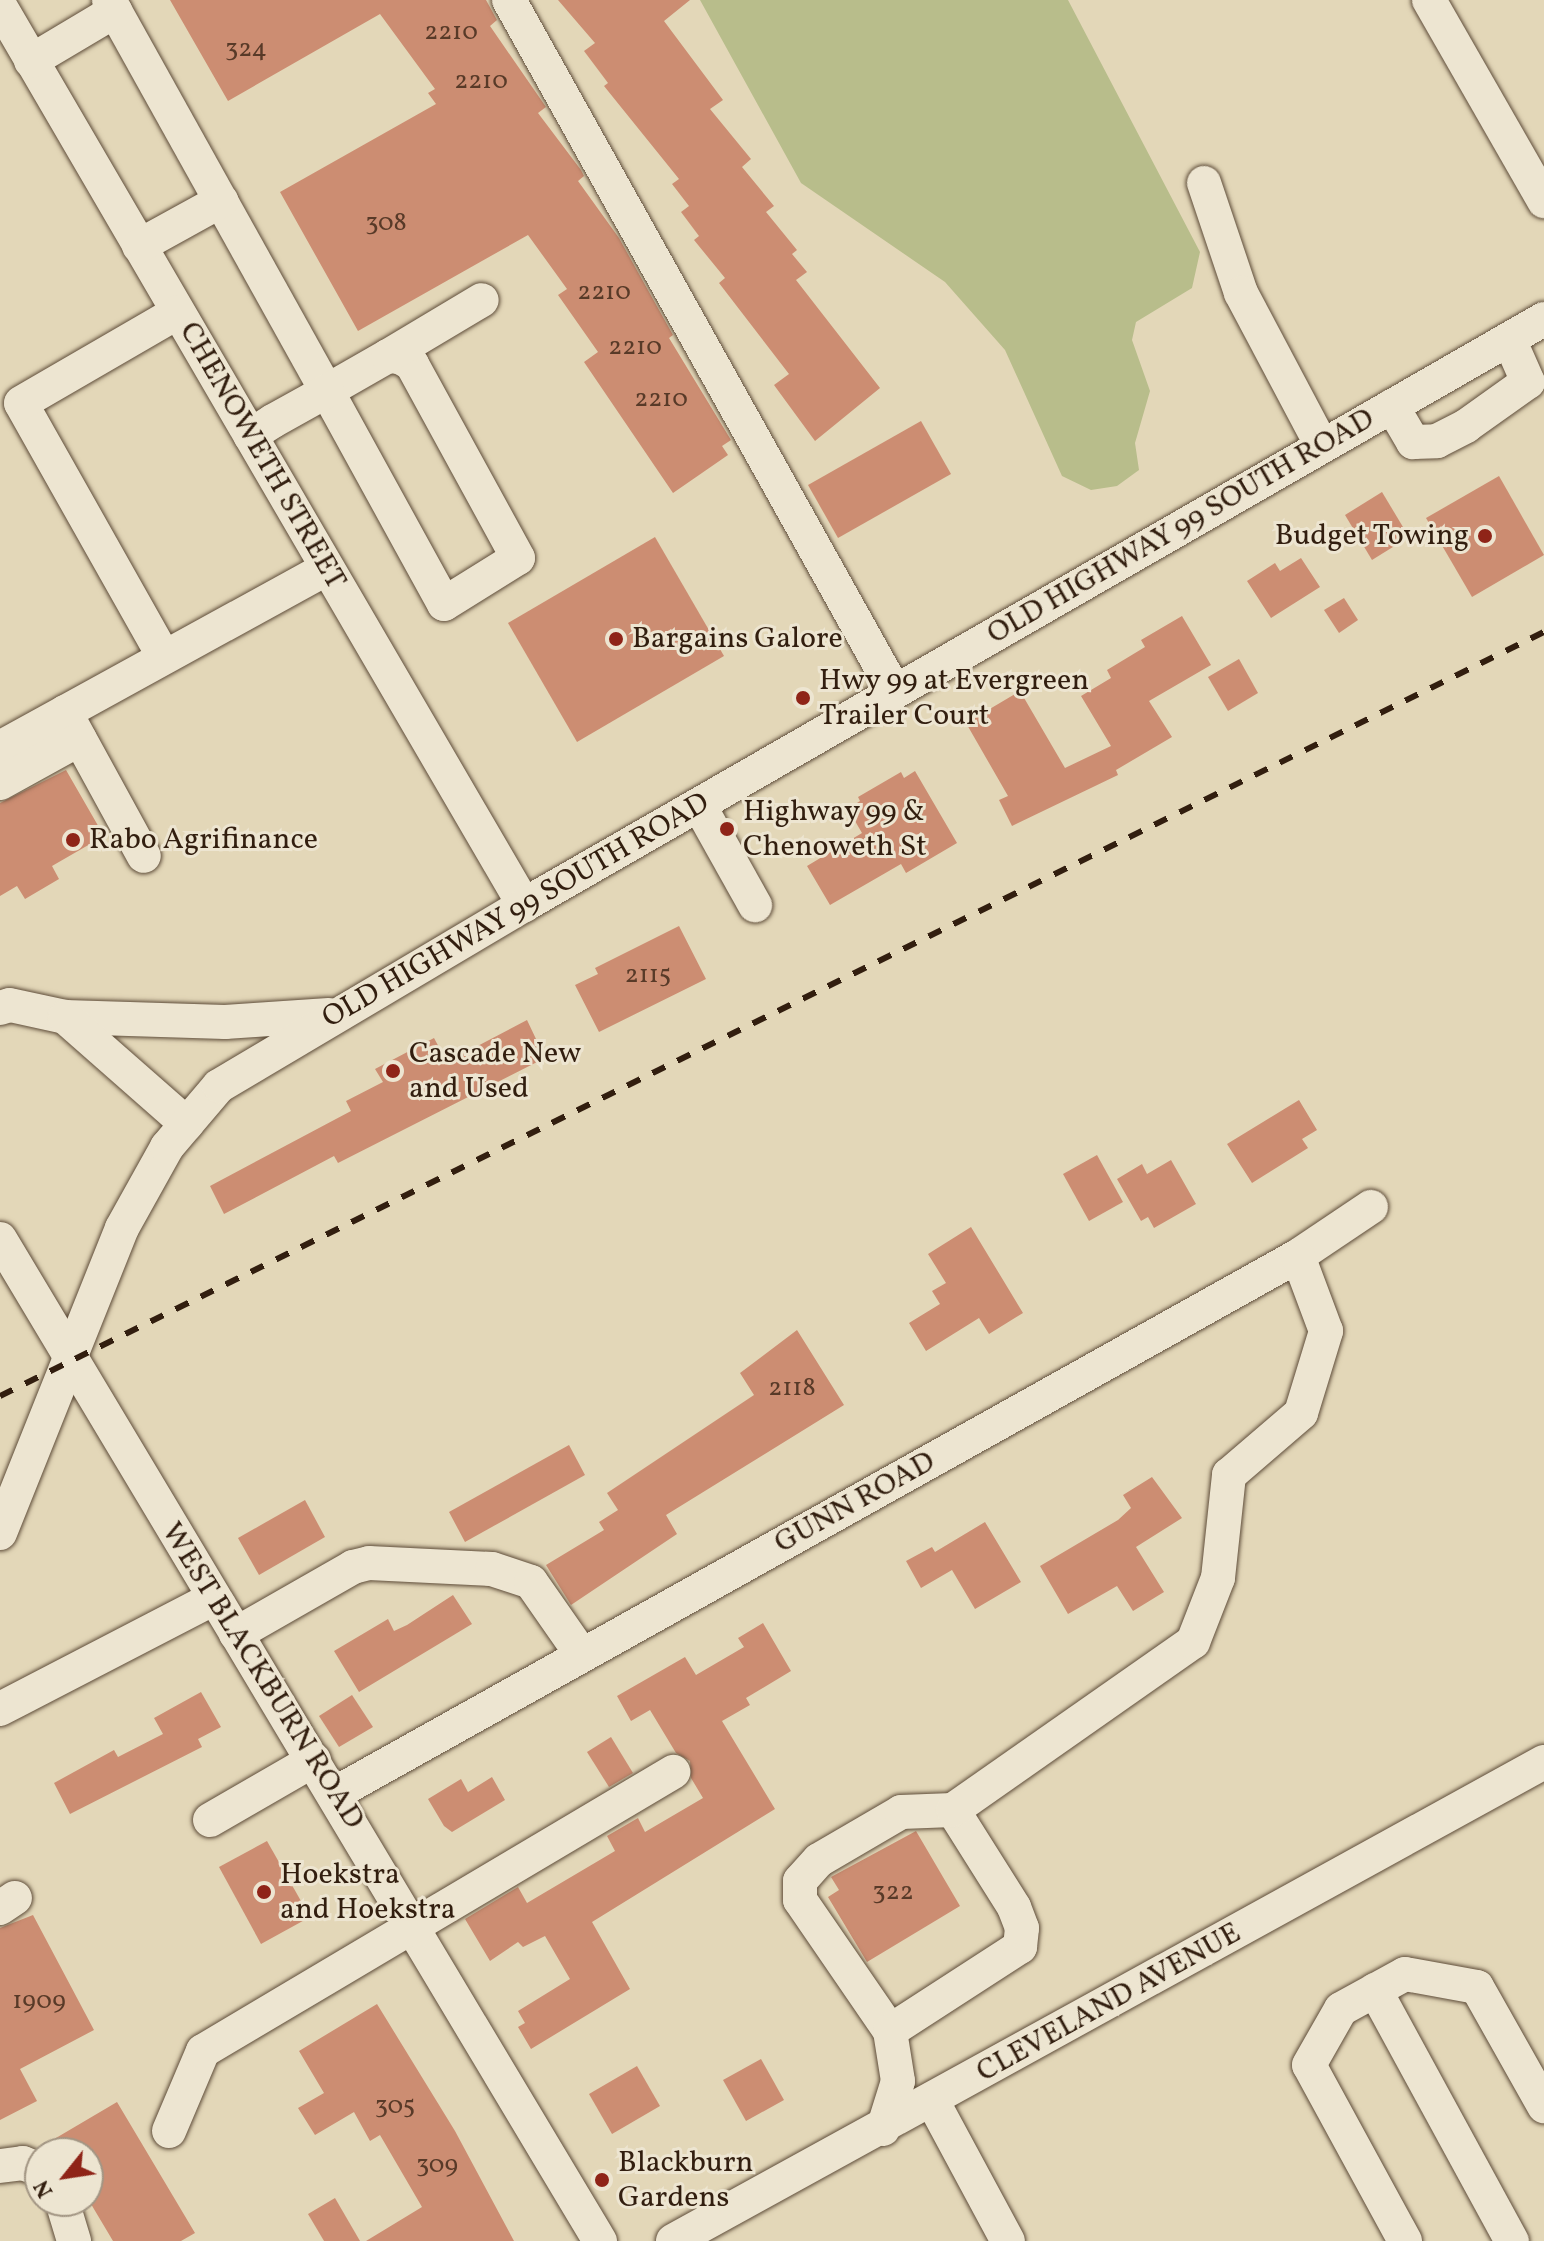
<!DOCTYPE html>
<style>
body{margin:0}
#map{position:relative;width:1544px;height:2241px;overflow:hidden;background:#e3d7b8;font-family:Vollkorn,serif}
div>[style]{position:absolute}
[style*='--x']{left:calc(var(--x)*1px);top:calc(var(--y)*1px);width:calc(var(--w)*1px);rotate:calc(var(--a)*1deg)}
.green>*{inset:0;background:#b8bd8b}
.building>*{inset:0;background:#cc8d72}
.roads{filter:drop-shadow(0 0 2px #5e4c39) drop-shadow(0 0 2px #5e4c39)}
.minor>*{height:34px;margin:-17px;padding:0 17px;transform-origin:17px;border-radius:17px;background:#ede5d1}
.rail>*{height:6px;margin-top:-3px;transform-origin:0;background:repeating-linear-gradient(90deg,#321e0f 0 14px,transparent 0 28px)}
.dots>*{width:22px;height:22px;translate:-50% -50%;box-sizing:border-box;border:4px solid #ede5d1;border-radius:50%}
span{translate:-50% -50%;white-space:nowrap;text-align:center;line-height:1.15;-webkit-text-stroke:6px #ede5d1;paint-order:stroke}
.number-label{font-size:26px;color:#583a28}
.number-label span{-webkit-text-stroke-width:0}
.street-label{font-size:30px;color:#321e0f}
.poi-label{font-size:30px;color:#321e0f}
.right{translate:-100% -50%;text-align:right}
.left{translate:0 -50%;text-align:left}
.north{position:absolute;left:24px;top:2137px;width:80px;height:80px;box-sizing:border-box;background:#ede5d1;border:2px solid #a29583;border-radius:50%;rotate:240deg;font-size:22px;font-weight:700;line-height:32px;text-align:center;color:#321e0f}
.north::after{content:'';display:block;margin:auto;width:28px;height:36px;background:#8f2418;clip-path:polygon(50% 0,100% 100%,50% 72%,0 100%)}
</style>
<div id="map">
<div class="green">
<i style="clip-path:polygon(700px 0,1068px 0,1200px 252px,1192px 288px,1136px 322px,1132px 340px,1150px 391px,1135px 443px,1139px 470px,1117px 486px,1091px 490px,1062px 476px,1005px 350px,945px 282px,801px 183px)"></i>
</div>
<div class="building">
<i style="clip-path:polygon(170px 0,486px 0,497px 20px,490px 26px,546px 107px,538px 113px,581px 170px,584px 176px,578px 181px,619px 238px,673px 335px,669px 338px,731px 440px,722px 446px,728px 455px,673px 493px,584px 362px,598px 352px,558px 295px,567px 289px,528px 235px,358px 331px,280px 192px,436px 104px,428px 93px,435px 89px,380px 14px,228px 101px)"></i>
<i style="clip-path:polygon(558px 0,690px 0,664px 21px,723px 100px,710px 109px,751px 159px,742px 167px,774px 206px,766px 212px,797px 250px,792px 254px,807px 272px,796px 280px,880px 388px,815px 441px,774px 385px,789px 374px,719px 283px,725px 278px,694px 240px,699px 236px,681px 212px,689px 206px,672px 184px,679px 179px,604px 86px,608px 83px,584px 51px,595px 43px)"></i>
<i style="clip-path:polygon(921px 421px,951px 474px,838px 538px,808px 485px)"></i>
<i style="clip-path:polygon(1499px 476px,1544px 555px,1472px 597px,1426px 518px)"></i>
<i style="clip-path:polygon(1382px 492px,1409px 537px,1372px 560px,1345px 515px)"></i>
<i style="clip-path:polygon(655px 537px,724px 656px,577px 742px,508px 623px)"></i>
<i style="clip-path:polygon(1301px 558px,1320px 587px,1271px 618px,1247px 581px,1275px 563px,1280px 571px)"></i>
<i style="clip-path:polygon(1344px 598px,1358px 620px,1339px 633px,1324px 610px)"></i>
<i style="clip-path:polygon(1182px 616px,1211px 665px,1149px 701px,1172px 737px,1116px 770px,1118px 775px,1012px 826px,999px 800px,1008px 796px,966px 723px,1020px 691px,1065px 768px,1111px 746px,1081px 696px,1111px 678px,1107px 670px,1145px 647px,1141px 640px)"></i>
<i style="clip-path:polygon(1239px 659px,1258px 693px,1228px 711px,1208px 677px)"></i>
<i style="clip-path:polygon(66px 770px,104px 836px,52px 866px,59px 879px,25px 899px,17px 886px,0 896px,0 803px)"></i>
<i style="clip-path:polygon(915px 771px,957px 843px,906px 873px,901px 864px,830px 905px,807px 866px,862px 833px,848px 809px,860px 801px,858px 797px,901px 772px,904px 778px)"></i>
<i style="clip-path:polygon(679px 926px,706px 979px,599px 1032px,575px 985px,598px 974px,595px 968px)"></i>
<i style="clip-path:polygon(527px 1020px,545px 1058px,338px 1163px,334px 1156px,224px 1214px,210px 1186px,351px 1111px,346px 1101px,383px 1082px,375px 1069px,434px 1038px,447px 1062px)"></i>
<i style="clip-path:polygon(1299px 1100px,1317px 1130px,1302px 1139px,1308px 1148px,1252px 1183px,1227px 1144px)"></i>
<i style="clip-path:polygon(1097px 1155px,1123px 1202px,1089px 1221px,1063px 1174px)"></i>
<i style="clip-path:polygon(1171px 1160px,1196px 1204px,1154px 1228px,1148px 1217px,1141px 1221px,1117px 1179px,1142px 1164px,1147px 1174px)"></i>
<i style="clip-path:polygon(971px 1227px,1023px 1313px,989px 1334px,979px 1318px,926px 1351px,909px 1323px,940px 1304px,932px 1291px,946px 1283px,928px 1254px)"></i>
<i style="clip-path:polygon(797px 1330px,844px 1405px,666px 1515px,677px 1534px,571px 1605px,546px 1565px,604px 1530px,599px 1522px,618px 1510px,607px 1493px,754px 1395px,740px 1373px)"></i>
<i style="clip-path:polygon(569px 1445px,585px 1475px,465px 1542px,449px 1512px)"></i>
<i style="clip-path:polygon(1152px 1477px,1182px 1518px,1136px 1547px,1164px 1592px,1133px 1611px,1117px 1586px,1068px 1614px,1040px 1566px,1118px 1520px,1131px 1508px,1123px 1495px)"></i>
<i style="clip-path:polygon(305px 1500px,325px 1537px,259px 1575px,238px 1538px)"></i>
<i style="clip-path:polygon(985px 1522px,1021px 1582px,975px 1609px,952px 1570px,921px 1588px,906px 1561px,932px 1547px,935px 1552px)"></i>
<i style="clip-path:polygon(453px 1595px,472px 1624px,359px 1692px,334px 1651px,388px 1619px,394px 1631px,407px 1625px)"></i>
<i style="clip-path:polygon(763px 1623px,791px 1671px,746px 1698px,750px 1705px,722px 1721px,775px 1809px,592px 1922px,630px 1989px,531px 2049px,518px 2027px,525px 2023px,518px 2011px,570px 1979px,545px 1936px,523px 1947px,518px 1942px,490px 1961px,465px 1919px,518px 1887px,527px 1903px,615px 1851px,607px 1836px,638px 1818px,645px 1832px,703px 1798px,691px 1778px,690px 1761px,676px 1753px,650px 1710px,631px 1721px,617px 1696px,685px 1657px,696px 1675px,744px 1647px,738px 1638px)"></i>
<i style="clip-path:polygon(201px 1692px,221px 1727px,198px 1739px,202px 1747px,70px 1814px,54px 1783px,114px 1750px,118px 1757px,163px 1734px,154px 1718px)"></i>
<i style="clip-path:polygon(352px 1695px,373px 1727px,339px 1747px,319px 1716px)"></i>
<i style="clip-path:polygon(611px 1737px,633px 1773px,609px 1787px,587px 1752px)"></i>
<i style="clip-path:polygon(492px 1777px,505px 1800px,452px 1832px,444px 1826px,428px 1799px,461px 1779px,468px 1792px)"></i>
<i style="clip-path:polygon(916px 1831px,960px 1906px,867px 1962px,828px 1897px,839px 1890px,831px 1877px)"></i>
<i style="clip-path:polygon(267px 1841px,310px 1917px,261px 1944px,219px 1867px)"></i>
<i style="clip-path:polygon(33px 1915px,94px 2030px,20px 2069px,37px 2101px,0 2120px,0 1928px)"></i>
<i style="clip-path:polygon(377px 2004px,455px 2131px,514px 2241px,366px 2241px,422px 2207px,380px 2135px,370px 2141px,354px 2112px,315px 2135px,298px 2108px,324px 2093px,299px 2051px)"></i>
<i style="clip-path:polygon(761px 2059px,784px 2100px,746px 2121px,723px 2080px)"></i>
<i style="clip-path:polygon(637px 2066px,660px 2106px,612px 2134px,589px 2094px)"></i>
<i style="clip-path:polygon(117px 2102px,195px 2233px,181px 2241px,113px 2241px,88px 2199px,88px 2153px,39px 2148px)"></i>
<i style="clip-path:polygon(335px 2198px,360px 2241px,324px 2241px,308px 2214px)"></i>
</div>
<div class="roads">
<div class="minor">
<i style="--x:109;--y:0;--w:448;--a:60.9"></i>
<i style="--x:327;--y:391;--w:243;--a:61.2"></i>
<i style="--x:444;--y:604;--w:87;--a:-31.9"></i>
<i style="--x:518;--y:558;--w:221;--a:-118.7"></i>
<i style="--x:412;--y:364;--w:14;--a:-150"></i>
<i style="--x:400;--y:357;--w:12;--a:-175"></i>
<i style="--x:388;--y:356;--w:70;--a:150.2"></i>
<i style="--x:327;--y:391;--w:62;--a:150.9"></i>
<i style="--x:273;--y:421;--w:27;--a:147"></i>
<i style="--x:509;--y:0;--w:792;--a:60.85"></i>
<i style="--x:1429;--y:0;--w:232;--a:60.2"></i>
<i style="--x:0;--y:6;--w:1041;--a:59.76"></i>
<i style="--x:31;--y:61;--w:98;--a:-30.8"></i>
<i style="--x:1204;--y:183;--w:116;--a:71.4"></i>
<i style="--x:1241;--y:293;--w:173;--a:62.1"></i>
<i style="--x:139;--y:246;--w:94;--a:-28.8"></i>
<i style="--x:388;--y:356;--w:109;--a:-30.8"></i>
<i style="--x:1392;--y:406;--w:42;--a:59.7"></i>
<i style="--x:1413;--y:442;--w:24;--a:-2"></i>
<i style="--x:1437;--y:441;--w:33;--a:-27"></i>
<i style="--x:1466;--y:426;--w:76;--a:-35.4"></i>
<i style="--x:1528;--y:382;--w:47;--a:-113.8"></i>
<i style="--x:164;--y:657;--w:291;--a:-119.4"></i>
<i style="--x:21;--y:403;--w:181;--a:-30.1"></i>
<i style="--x:65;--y:712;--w:164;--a:61.3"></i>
<i style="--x:0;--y:748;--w:373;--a:-28.8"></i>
<i style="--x:0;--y:783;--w:91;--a:-28.8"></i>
<i style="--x:699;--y:805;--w:115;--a:60.8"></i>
<i style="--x:0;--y:1008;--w:10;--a:-17"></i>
<i style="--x:10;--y:1005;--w:56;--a:12.3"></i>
<i style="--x:65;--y:1017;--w:160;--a:1.8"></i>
<i style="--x:225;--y:1022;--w:104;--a:-3.9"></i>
<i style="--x:65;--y:1017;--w:162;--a:41.3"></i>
<i style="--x:0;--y:1239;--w:1168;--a:59.09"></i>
<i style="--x:0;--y:1533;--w:328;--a:-68.2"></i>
<i style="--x:122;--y:1228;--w:93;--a:-60.9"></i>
<i style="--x:167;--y:1147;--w:80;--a:-49.6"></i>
<i style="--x:219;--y:1086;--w:355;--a:-30.7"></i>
<i style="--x:524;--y:905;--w:1176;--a:-29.88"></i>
<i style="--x:236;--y:1634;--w:135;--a:-29.8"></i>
<i style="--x:353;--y:1567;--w:16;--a:-14"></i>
<i style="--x:369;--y:1563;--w:123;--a:2.8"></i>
<i style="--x:492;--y:1569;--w:41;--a:18.4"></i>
<i style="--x:531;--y:1582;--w:89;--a:55.1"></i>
<i style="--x:0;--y:1709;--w:241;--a:-27.4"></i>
<i style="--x:334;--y:1794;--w:1104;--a:-29.17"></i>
<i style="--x:1298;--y:1256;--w:88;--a:-33.9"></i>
<i style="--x:210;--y:1820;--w:120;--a:-30"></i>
<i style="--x:0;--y:1908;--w:18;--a:-34"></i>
<i style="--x:1375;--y:1990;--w:286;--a:61.4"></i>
<i style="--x:890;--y:2031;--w:159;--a:-124.5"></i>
<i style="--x:800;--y:1900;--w:19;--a:-90"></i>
<i style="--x:800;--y:1881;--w:28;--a:-48"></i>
<i style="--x:819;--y:1860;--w:95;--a:-30.3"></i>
<i style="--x:901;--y:1812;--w:52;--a:-2.2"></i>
<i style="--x:933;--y:2102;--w:158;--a:61.7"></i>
<i style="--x:883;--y:2129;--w:50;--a:-72.6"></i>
<i style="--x:898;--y:2081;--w:51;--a:-99.1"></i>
<i style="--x:890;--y:2031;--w:155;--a:-32.9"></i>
<i style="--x:1020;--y:1947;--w:19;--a:-84"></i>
<i style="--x:1022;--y:1928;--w:22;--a:-111"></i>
<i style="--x:1014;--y:1907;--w:115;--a:-122.2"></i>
<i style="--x:953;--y:1810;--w:293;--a:-35"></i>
<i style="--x:1193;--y:1642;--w:69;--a:-68.7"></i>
<i style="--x:1218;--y:1578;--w:104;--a:-83.9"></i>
<i style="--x:1229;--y:1475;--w:95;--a:-40.7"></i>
<i style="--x:1301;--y:1413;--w:86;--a:-73"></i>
<i style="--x:1326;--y:1331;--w:80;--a:-110.5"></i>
<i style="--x:169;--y:2131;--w:87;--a:-67"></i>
<i style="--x:203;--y:2051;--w:547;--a:-30.69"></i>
<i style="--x:0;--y:2166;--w:23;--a:-7"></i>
<i style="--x:23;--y:2163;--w:18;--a:22"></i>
<i style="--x:62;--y:2201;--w:42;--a:73.3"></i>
<i style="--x:673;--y:2241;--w:994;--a:-28.81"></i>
<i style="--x:1405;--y:2241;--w:200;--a:-118.6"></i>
<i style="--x:1309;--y:2065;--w:64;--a:-60.3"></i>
<i style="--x:1341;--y:2009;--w:73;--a:-28.7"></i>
<i style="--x:1405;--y:1974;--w:73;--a:10.2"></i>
<i style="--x:1477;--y:1987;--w:137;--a:60.6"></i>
</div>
</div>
<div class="rail">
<i style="--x:0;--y:1396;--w:1723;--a:-26.33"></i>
</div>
<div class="dots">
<i style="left:1485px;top:536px;background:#8f2418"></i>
<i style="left:616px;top:639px;background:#8f2418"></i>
<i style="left:803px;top:698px;background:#8f2418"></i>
<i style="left:727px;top:829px;background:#8f2418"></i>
<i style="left:73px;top:840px;background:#8f2418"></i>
<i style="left:393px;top:1071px;background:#8f2418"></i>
<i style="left:264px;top:1892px;background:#8f2418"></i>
<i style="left:602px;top:2180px;background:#8f2418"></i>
</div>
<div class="number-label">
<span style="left:451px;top:33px">2210</span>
<span style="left:246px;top:50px">324</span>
<span style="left:481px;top:82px">2210</span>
<span style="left:386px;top:224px">308</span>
<span style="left:604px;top:293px">2210</span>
<span style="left:635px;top:348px">2210</span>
<span style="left:661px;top:400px">2210</span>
<span style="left:648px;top:976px">2115</span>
<span style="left:792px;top:1389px">2118</span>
<span style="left:893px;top:1893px">322</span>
<span style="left:39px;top:2002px">1909</span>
<span style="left:395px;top:2107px">305</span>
<span style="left:437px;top:2166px">309</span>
</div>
<div class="street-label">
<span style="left:262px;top:456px;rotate:60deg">CHENOWETH STREET</span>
<span style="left:1181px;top:527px;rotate:-30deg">OLD HIGHWAY 99 SOUTH ROAD</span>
<span style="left:516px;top:911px;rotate:-30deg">OLD HIGHWAY 99 SOUTH ROAD</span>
<span style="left:855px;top:1503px;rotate:-29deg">GUNN ROAD</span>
<span style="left:262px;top:1676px;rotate:58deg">WEST BLACKBURN ROAD</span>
<span style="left:1109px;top:2003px;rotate:-29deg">CLEVELAND AVENUE</span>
</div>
<div class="poi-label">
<span class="right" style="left:1469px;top:536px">Budget Towing</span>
<span class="left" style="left:632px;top:639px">Bargains Galore</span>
<span class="left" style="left:819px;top:698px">Hwy 99 at Evergreen<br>Trailer Court</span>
<span class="left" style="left:743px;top:829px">Highway 99 &amp;<br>Chenoweth St</span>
<span class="left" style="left:89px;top:840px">Rabo Agrifinance</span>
<span class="left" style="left:409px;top:1071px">Cascade New<br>and Used</span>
<span class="left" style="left:280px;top:1892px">Hoekstra<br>and Hoekstra</span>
<span class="left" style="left:618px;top:2180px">Blackburn<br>Gardens</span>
</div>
<div class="north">N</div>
</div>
